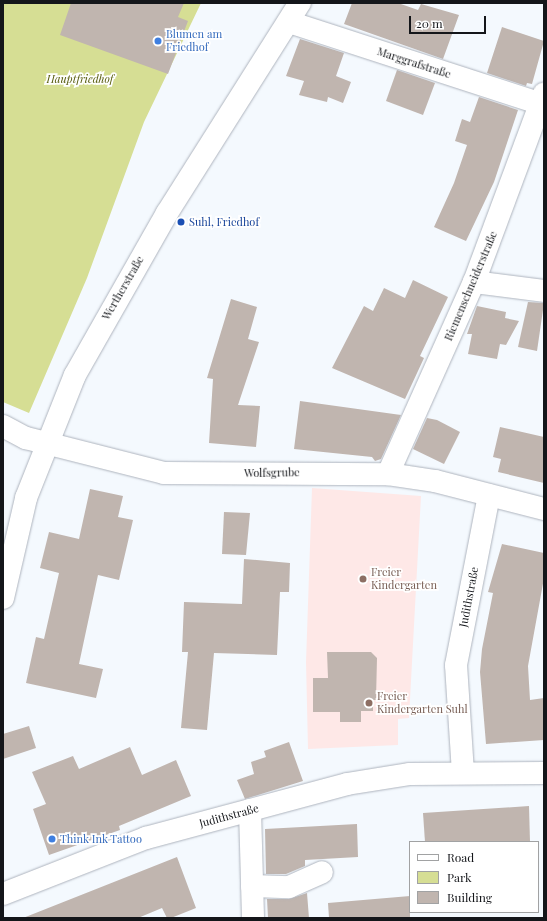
<!DOCTYPE html>
<meta charset="utf-8">
<style>
body{margin:0}
#map{position:relative;width:547px;height:921px;overflow:hidden;background:#f4f9fe;font-family:"Playfair Display",serif}
div>[style]{position:absolute}
[style*='--x']{left:calc(var(--x)*1px);top:calc(var(--y)*1px);width:calc(var(--w)*1px);rotate:calc(var(--a)*1deg)}
.education>*{inset:0;background:#fee8e7}
.green>*{inset:0;background:#d6de94}
.building>*{inset:0;background:#c0b5af}
.roads{filter:drop-shadow(0 0 1px #aeb4be) drop-shadow(0 0 1px #aeb4be)}
.minor>*{height:22px;margin:-11px;padding:0 11px;transform-origin:11px;border-radius:11px;background:#fff}
.dots>*{width:11px;height:11px;translate:-50% -50%;box-sizing:border-box;border:2px solid #fff;border-radius:50%}
span{translate:-50% -50%;white-space:nowrap;text-align:center;line-height:1.15;-webkit-text-stroke:3.5px #fff;paint-order:stroke}
.shop-label{font-size:11px;color:#366cbe}
.left{translate:0 -50%;text-align:left}
.street-label{font-size:11px;color:#14161a}
.park-label{font-size:11px;color:#575c0d;font-style:italic}
.transit-label{font-size:11px;color:#164399}
.education-label{font-size:11px;color:#785e54}
.frame{position:absolute;inset:0;border:4px solid #14161a;pointer-events:none}
.legend{position:absolute;left:409px;top:841px;width:130px;height:72px;box-sizing:border-box;background:#fff;border:1px solid #a1a2a3;margin:0;padding:5px 7px;list-style:none;font-size:12px;color:#14161a}
.legend li{display:flex;align-items:center;gap:8px;height:20px}
.legend b{width:20px;border:1px solid #a1a2a3}
.scale{position:absolute;left:409px;top:16px;width:77px;height:18px;box-sizing:border-box;border:2px solid #14161a;border-top:0;padding-left:5px;font-size:12px;line-height:14px;white-space:nowrap;color:#14161a;-webkit-text-stroke:3px #fff;paint-order:stroke}
</style>
<div id="map">
<div class="education">
<i style="clip-path:polygon(312px 488px,421px 496px,409px 718px,398px 719px,398px 745px,308px 749px,306px 662px)"></i>
</div>
<div class="green">
<i style="clip-path:polygon(3px 3px,201px 3px,144px 122px,87px 278px,29px 413px,3px 402px)"></i>
</div>
<div class="building">
<i style="clip-path:polygon(71px 3px,184px 3px,178px 17px,188px 21px,168px 74px,60px 35px)"></i>
<i style="clip-path:polygon(352px 3px,398px 3px,418px 10px,421px 4px,459px 15px,443px 59px,344px 24px)"></i>
<i style="clip-path:polygon(502px 27px,544px 41px,532px 84px,527px 83px,526px 86px,487px 73px)"></i>
<i style="clip-path:polygon(300px 39px,344px 53px,336px 76px,351px 82px,343px 103px,328px 97px,327px 102px,299px 95px,304px 81px,286px 76px)"></i>
<i style="clip-path:polygon(397px 70px,435px 83px,423px 115px,386px 101px)"></i>
<i style="clip-path:polygon(479px 97px,518px 110px,494px 182px,466px 241px,434px 227px,454px 183px,467px 145px,455px 141px,462px 119px,470px 122px)"></i>
<i style="clip-path:polygon(413px 280px,448px 297px,420px 356px,424px 358px,405px 399px,332px 368px,364px 306px,373px 311px,384px 288px,405px 298px)"></i>
<i style="clip-path:polygon(231px 299px,257px 307px,248px 339px,259px 342px,238px 405px,260px 406px,256px 447px,209px 443px,213px 379px,207px 378px)"></i>
<i style="clip-path:polygon(528px 302px,544px 303px,537px 351px,518px 347px)"></i>
<i style="clip-path:polygon(477px 306px,506px 312px,505px 318px,519px 321px,506px 345px,500px 344px,497px 359px,468px 354px,472px 334px,467px 334px)"></i>
<i style="clip-path:polygon(300px 401px,401px 415px,381px 459px,375px 461px,372px 457px,294px 449px)"></i>
<i style="clip-path:polygon(427px 418px,437px 420px,460px 432px,444px 464px,413px 449px)"></i>
<i style="clip-path:polygon(500px 427px,544px 437px,544px 483px,498px 472px,501px 459px,493px 457px)"></i>
<i style="clip-path:polygon(90px 489px,123px 496px,118px 517px,133px 520px,119px 580px,98px 575px,79px 664px,103px 669px,96px 698px,26px 683px,36px 637px,44px 639px,59px 573px,40px 568px,49px 532px,79px 539px)"></i>
<i style="clip-path:polygon(224px 512px,250px 513px,246px 555px,222px 554px)"></i>
<i style="clip-path:polygon(502px 544px,544px 553px,544px 578px,528px 666px,530px 700px,544px 698px,544px 740px,486px 744px,480px 672px,482px 649px,493px 593px,488px 592px)"></i>
<i style="clip-path:polygon(244px 559px,290px 563px,289px 592px,280px 592px,277px 655px,214px 653px,207px 730px,181px 728px,188px 652px,182px 652px,184px 602px,242px 604px)"></i>
<i style="clip-path:polygon(327px 652px,371px 652px,377px 658px,376px 700px,373px 700px,373px 711px,361px 711px,361px 722px,340px 722px,340px 712px,313px 712px,313px 678px,328px 678px)"></i>
<i style="clip-path:polygon(29px 726px,36px 748px,3px 759px,3px 734px)"></i>
<i style="clip-path:polygon(289px 742px,303px 781px,245px 799px,237px 780px,254px 774px,251px 762px,266px 757px,264px 751px)"></i>
<i style="clip-path:polygon(130px 747px,142px 775px,176px 760px,191px 796px,119px 826px,120px 830px,49px 855px,33px 809px,46px 804px,32px 772px,73px 756px,79px 769px)"></i>
<i style="clip-path:polygon(529px 806px,530px 842px,425px 842px,423px 813px)"></i>
<i style="clip-path:polygon(357px 824px,358px 857px,305px 860px,305px 866px,286px 874px,266px 874px,265px 829px)"></i>
<i style="clip-path:polygon(177px 857px,196px 908px,171px 918px,167px 918px,162px 908px,138px 918px,23px 918px)"></i>
<i style="clip-path:polygon(307px 893px,309px 918px,268px 918px,267px 899px,289px 899px)"></i>
<i style="clip-path:polygon(410px 896px,410px 918px,329px 918px,328px 903px)"></i>
</div>
<div class="roads">
<div class="minor">
<i style="--x:289;--y:22;--w:265;--a:18"></i>
<i style="--x:474;--y:282;--w:71;--a:7.3"></i>
<i style="--x:3;--y:426;--w:26;--a:28"></i>
<i style="--x:26;--y:438;--w:142;--a:14.2"></i>
<i style="--x:164;--y:473;--w:224;--a:0.3"></i>
<i style="--x:388;--y:474;--w:48;--a:8.5"></i>
<i style="--x:435;--y:481;--w:113;--a:14.4"></i>
<i style="--x:388;--y:474;--w:210;--a:-65.9"></i>
<i style="--x:474;--y:282;--w:201;--a:-69.6"></i>
<i style="--x:3;--y:598;--w:103;--a:-77"></i>
<i style="--x:26;--y:498;--w:132;--a:-68.3"></i>
<i style="--x:75;--y:375;--w:186;--a:-60.4"></i>
<i style="--x:167;--y:213;--w:249;--a:-57.7"></i>
<i style="--x:463;--y:773;--w:108;--a:-93.7"></i>
<i style="--x:456;--y:665;--w:173;--a:-79"></i>
<i style="--x:250;--y:810;--w:108;--a:88.4"></i>
<i style="--x:252;--y:886;--w:37;--a:2"></i>
<i style="--x:289;--y:887;--w:36;--a:-24"></i>
<i style="--x:3;--y:894;--w:154;--a:-21.4"></i>
<i style="--x:146;--y:838;--w:208;--a:-15"></i>
<i style="--x:347;--y:784;--w:64;--a:-9"></i>
<i style="--x:410;--y:774;--w:134;--a:-0.4"></i>
</div>
</div>
<div class="dots">
<i style="left:158px;top:41px;background:#3f7fe0"></i>
<i style="left:181px;top:222px;background:#1a4fb4"></i>
<i style="left:363px;top:579px;background:#8d6e63"></i>
<i style="left:369px;top:703px;background:#8d6e63"></i>
<i style="left:52px;top:839px;background:#3f7fe0"></i>
</div>
<div class="shop-label">
<span class="left" style="left:166px;top:41px">Blumen am<br>Friedhof</span>
<span class="left" style="left:60px;top:839px">Think Ink Tattoo</span>
</div>
<div class="street-label">
<span style="left:414px;top:63px;rotate:18deg">Marggrafstraße</span>
<span style="left:471px;top:286px;rotate:-67deg">Riemenschneiderstraße</span>
<span style="left:123px;top:288px;rotate:-60deg">Wertherstraße</span>
<span style="left:272px;top:473px;rotate:-1deg">Wolfsgrube</span>
<span style="left:469px;top:597px;rotate:-79deg">Judithstraße</span>
<span style="left:229px;top:816px;rotate:-15deg">Judithstraße</span>
</div>
<div class="park-label">
<span style="left:80px;top:79px">Hauptfriedhof</span>
</div>
<div class="transit-label">
<span class="left" style="left:189px;top:222px">Suhl, Friedhof</span>
</div>
<div class="education-label">
<span class="left" style="left:371px;top:579px">Freier<br>Kindergarten</span>
<span class="left" style="left:377px;top:703px">Freier<br>Kindergarten Suhl</span>
</div>
<div class="frame"></div>
<ul class="legend">
<li><b style="height:5px;background:#fff"></b>Road</li>
<li><b style="height:11px;background:#d6de94"></b>Park</li>
<li><b style="height:11px;background:#c0b5af"></b>Building</li>
</ul>
<div class="scale">20 m</div>
</div>
